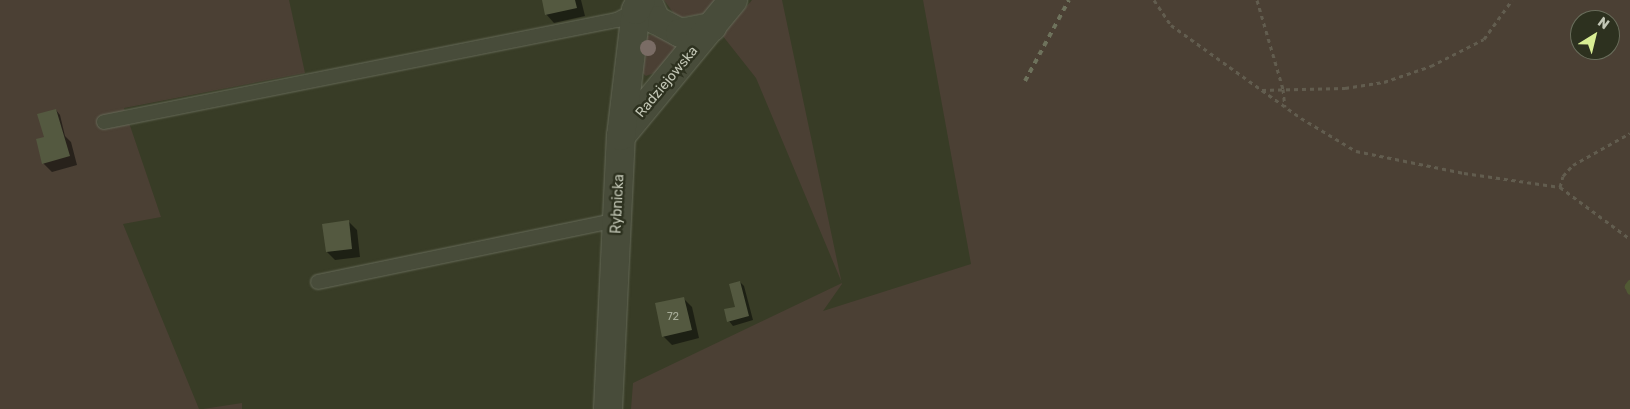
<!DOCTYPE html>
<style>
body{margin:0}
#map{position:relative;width:1630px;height:409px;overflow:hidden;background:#383c26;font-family:Rubik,sans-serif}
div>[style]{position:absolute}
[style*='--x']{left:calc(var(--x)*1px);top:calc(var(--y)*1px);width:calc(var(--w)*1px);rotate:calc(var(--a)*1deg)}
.green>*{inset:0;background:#4b4034}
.shadow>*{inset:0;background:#0007}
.stream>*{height:7px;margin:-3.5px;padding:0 3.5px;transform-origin:3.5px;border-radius:3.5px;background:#515934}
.building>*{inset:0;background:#545940}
.path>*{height:3px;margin-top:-1.5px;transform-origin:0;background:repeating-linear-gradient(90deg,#625d4f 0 4px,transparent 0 8px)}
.roads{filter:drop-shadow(0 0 1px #666a58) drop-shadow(0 0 1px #666a58)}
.service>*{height:14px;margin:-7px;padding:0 7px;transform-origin:7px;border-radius:7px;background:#484c3a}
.minor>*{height:28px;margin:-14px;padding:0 14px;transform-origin:14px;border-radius:14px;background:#484c3a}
.rail>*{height:4px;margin-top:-2px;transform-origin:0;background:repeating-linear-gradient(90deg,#6e725c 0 5px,transparent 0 10px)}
.trees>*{width:16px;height:16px;margin:-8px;border-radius:50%;background:#7a6c65}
span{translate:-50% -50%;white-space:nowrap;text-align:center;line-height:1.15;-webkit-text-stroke:5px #2d311f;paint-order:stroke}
.number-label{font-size:11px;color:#a7ac98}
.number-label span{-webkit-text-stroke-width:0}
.street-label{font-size:14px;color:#c3c7b6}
.north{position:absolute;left:1570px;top:10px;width:50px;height:50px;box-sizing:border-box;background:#2d311f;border:1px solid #696d5b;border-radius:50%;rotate:36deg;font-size:14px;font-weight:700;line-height:20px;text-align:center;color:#c3c7b6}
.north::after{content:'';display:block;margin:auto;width:18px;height:22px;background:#d9ee94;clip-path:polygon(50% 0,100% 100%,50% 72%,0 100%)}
</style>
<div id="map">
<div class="green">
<i style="clip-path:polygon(0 0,289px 0,305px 73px,124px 108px,161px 217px,123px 224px,199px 409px,0 409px)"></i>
<i style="clip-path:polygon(664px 0,718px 0,708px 13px,677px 18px)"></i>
<i style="clip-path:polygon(evenodd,752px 0,782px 0,842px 284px,823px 311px,971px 264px,923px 0,1630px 0,1630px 409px,631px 409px,633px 383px,842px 283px,756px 78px,722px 35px,752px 0,1580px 20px,1610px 20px,1610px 50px,1580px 50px,1580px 20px)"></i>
<i style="clip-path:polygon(652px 35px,679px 44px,678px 49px,657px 72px,646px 76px,638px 69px,644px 36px)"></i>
<i style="clip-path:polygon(242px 403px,242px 409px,203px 409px)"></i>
</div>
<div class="shadow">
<i style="clip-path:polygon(543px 0,581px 0,585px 16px,554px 23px,546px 14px)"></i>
<i style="clip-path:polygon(56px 110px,60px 115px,65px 136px,71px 142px,77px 165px,52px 172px,43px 163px,45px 138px)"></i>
<i style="clip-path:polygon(348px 221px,357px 230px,360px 257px,335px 260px,327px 252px)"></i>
<i style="clip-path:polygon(740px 282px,744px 286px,753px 320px,733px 326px,729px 321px,736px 308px)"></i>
<i style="clip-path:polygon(684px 299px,692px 307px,699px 338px,672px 345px,663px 336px)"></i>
</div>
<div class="stream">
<i style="--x:1630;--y:283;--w:4;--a:124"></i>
<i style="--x:1628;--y:286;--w:5;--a:68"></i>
</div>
<div class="building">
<i style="clip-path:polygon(542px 0,575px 0,577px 8px,545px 15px)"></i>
<i style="clip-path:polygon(56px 109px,70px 156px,42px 164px,36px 139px,44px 137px,37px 114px)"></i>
<i style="clip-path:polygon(349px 220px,352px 249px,326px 252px,322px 224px)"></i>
<i style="clip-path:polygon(740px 281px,749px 316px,727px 322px,724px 309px,735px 307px,729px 284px)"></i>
<i style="clip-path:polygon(684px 297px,692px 330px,662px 337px,655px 303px)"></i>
</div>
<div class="path">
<i style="--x:1154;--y:0;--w:30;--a:56"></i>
<i style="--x:1171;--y:25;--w:160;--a:35.6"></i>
<i style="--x:1301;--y:118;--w:64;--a:31"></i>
<i style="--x:1356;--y:151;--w:110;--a:11.5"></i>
<i style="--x:1464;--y:173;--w:97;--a:8.3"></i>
<i style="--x:1560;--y:187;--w:87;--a:36.6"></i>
<i style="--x:1257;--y:0;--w:93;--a:73.7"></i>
<i style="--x:1283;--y:89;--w:18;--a:84"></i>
<i style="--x:1262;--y:90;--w:83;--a:-1.4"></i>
<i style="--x:1345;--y:88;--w:39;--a:-9"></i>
<i style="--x:1384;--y:82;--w:50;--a:-18.8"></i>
<i style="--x:1431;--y:66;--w:59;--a:-27"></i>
<i style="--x:1484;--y:39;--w:48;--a:-54.3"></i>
<i style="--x:1560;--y:187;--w:11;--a:-75"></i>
<i style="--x:1563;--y:176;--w:15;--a:-48"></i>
<i style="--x:1573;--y:165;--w:65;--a:-29.3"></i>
</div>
<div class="roads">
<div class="service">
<i style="--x:104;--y:122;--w:523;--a:-11.25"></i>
<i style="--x:617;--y:20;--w:21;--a:-28"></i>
<i style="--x:318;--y:282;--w:305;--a:-11.7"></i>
</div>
<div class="minor">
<i style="--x:647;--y:0;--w:22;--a:66"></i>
<i style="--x:656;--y:20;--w:27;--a:28"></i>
<i style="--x:680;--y:33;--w:33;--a:-11"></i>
<i style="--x:621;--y:136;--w:176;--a:-50.5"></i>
<i style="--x:608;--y:409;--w:273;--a:-87.3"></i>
<i style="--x:621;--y:136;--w:127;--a:-83.2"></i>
<i style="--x:636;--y:10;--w:11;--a:-63"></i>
</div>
</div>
<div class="rail">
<i style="--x:1025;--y:81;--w:92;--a:-61.5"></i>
</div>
<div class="trees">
<i style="left:648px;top:48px"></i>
</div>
<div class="number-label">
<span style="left:673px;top:317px">72</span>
</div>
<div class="street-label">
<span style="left:667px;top:82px;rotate:-50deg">Radziejowska</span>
<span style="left:618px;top:204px;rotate:-87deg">Rybnicka</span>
</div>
<div class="north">N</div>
</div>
